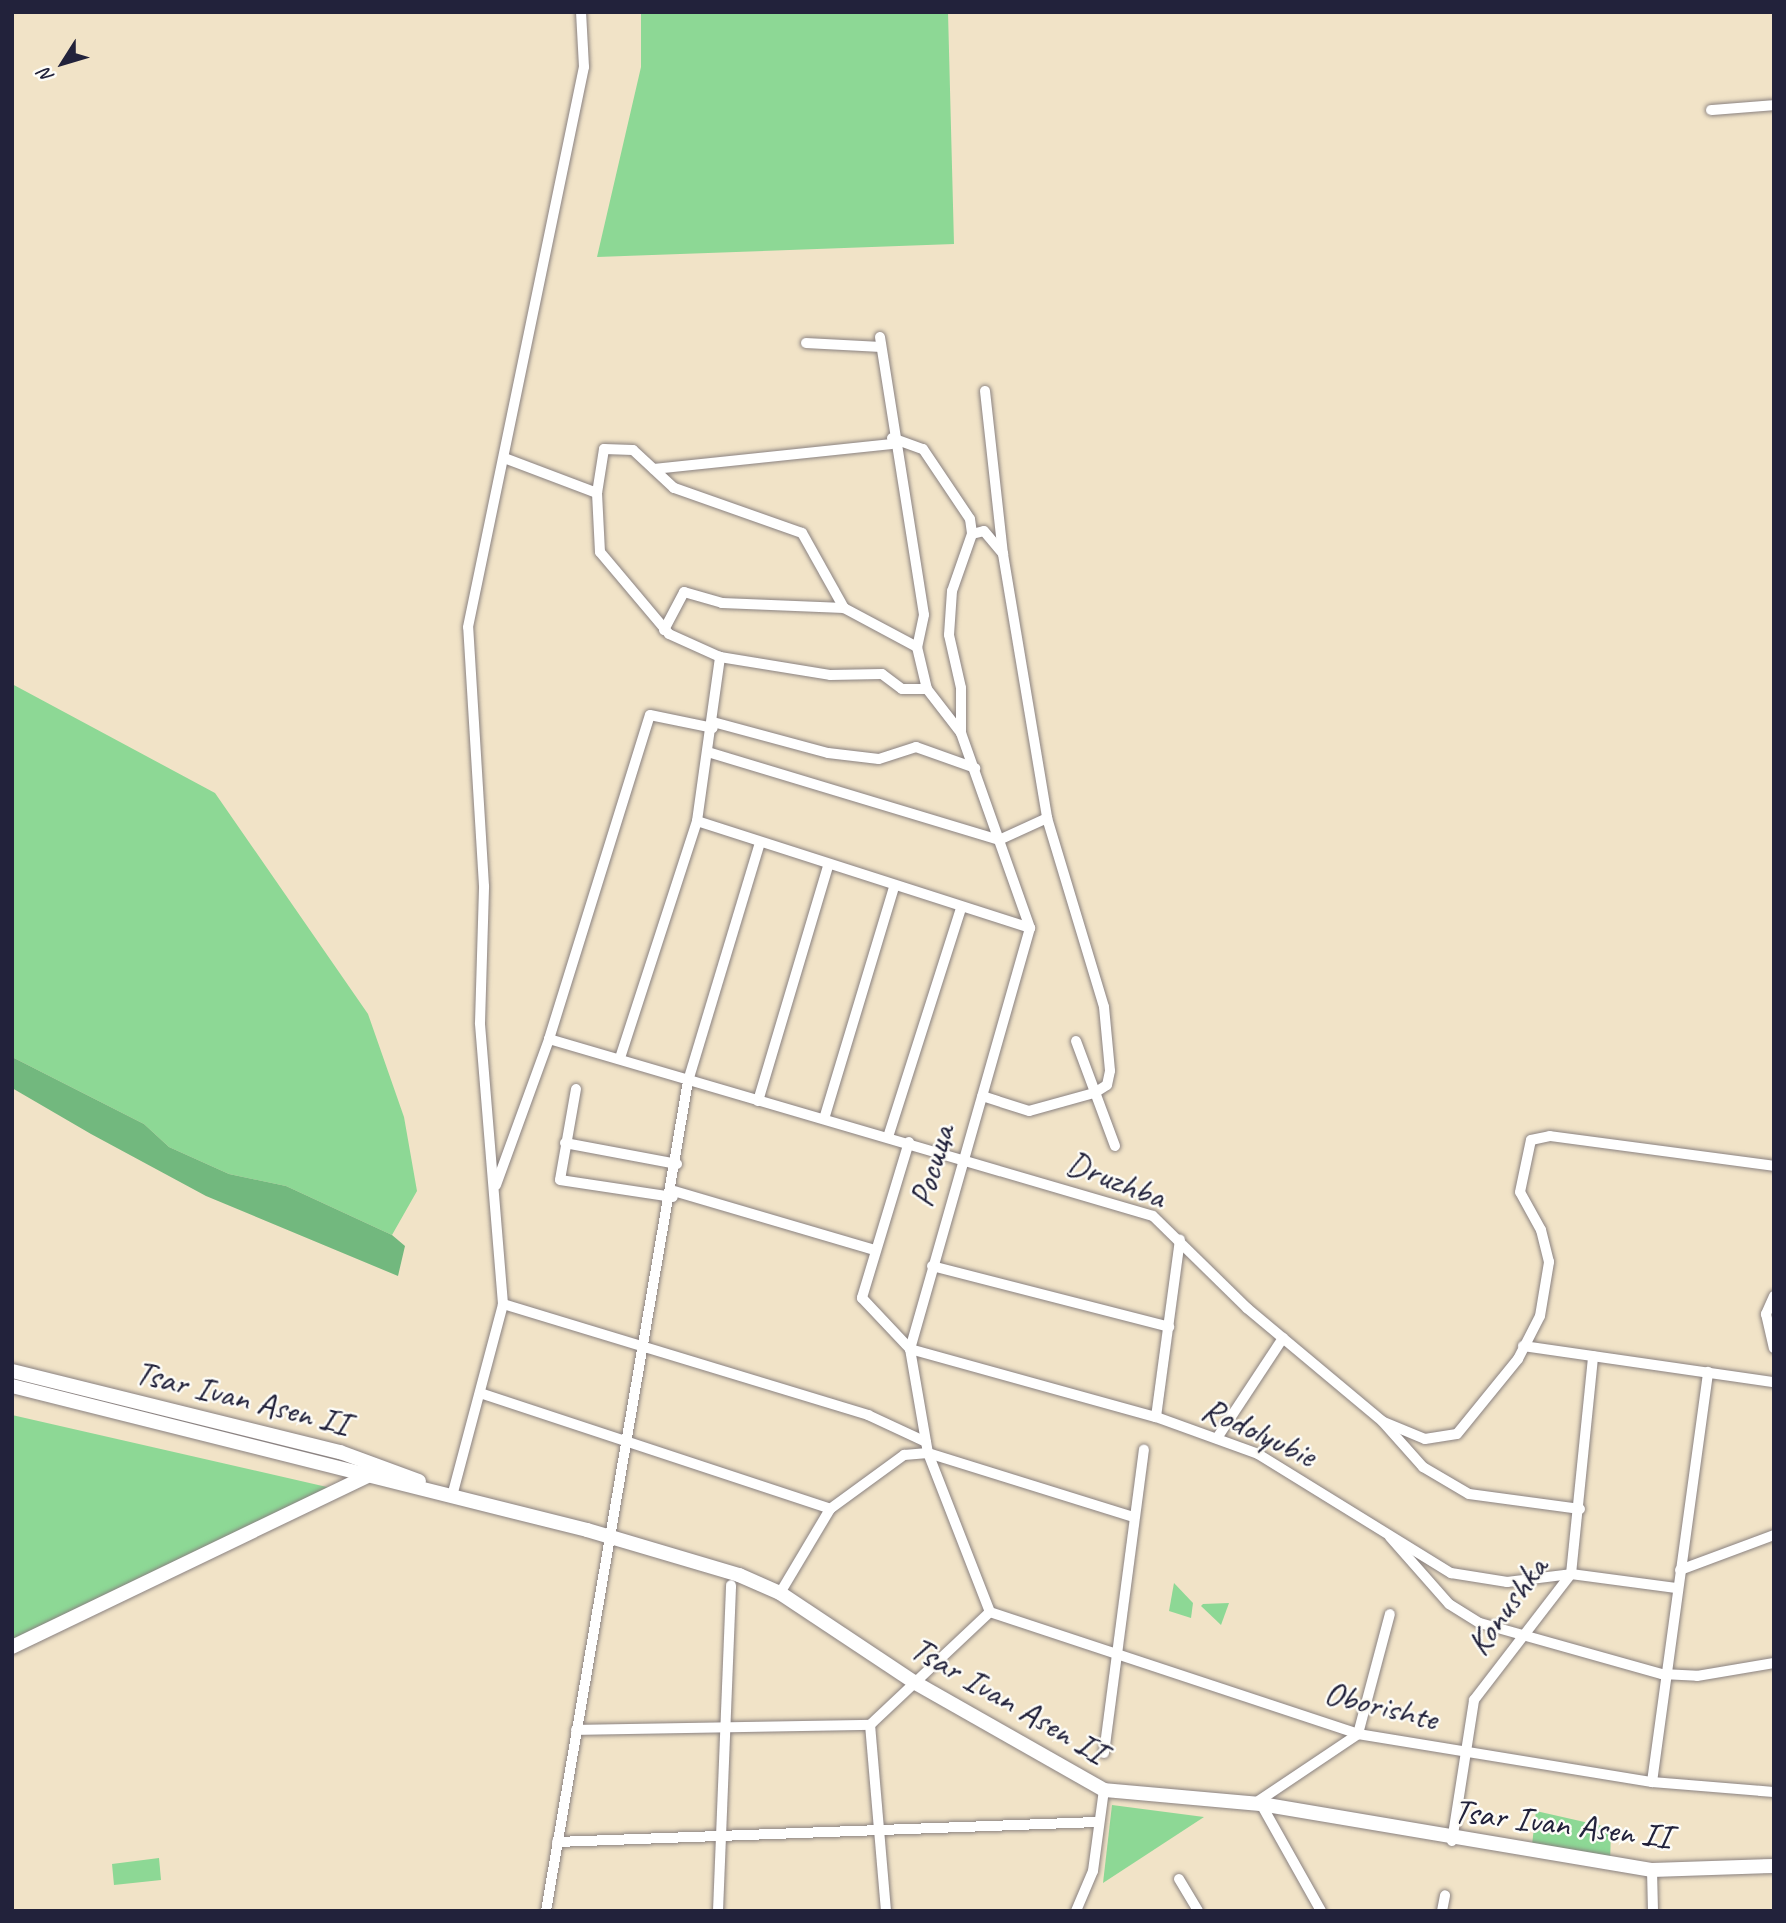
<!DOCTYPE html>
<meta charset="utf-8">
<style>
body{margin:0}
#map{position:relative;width:1786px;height:1923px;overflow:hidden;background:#f1e3c7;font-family:Caveat,sans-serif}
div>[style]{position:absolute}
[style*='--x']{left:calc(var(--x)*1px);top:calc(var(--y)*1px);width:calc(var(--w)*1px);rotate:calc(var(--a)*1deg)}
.green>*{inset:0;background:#8dd895}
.forest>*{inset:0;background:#72b87e}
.roads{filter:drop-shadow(0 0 2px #8a8281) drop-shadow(0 0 2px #8a8281)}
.minor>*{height:10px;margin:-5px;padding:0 5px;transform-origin:5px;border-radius:5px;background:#fff}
.tertiary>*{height:14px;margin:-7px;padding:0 7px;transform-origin:7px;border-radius:7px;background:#fff}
span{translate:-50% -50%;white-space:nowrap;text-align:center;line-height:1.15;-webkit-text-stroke:5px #fdfcf7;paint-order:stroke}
.street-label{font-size:35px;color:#22223b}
.frame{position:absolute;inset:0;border:14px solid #22223b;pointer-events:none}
.north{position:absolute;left:28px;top:28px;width:70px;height:70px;-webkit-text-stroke:5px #fdfcf7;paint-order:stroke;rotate:233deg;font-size:19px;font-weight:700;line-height:28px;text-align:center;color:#22223b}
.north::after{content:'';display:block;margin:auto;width:24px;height:32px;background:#22223b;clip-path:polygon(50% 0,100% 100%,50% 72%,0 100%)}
</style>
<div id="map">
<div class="green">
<i style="clip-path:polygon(641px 12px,948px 12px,954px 244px,597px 257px,641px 67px)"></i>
<i style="clip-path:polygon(12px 684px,215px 793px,368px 1014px,404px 1117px,417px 1191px,392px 1235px,286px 1186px,229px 1174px,169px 1147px,144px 1124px,12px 1057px)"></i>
<i style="clip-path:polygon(12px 1415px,340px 1490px,12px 1642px)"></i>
<i style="clip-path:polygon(1174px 1583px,1193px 1603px,1191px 1618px,1169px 1611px)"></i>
<i style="clip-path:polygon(1229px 1603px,1221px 1625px,1201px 1606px,1203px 1604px)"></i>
<i style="clip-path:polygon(1112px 1805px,1204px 1817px,1103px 1883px)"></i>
<i style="clip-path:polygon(1536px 1811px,1611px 1828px,1610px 1864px,1531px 1853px)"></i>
<i style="clip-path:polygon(159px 1858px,161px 1880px,114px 1885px,112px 1864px)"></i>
</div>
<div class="forest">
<i style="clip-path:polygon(12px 1057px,144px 1124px,169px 1147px,229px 1174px,286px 1186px,392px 1235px,405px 1246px,398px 1276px,206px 1196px,91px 1134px,12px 1088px)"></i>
</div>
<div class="roads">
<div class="minor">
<i style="--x:1711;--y:110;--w:63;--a:-4.5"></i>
<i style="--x:880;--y:337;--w:281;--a:81"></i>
<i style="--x:924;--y:615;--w:33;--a:102"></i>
<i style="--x:917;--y:647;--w:43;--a:76.6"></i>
<i style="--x:927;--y:689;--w:56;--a:52.3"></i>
<i style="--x:961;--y:733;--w:207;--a:70.5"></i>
<i style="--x:1030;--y:928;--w:438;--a:105.9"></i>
<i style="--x:910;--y:1349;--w:106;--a:80.2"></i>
<i style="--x:928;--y:1453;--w:171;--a:68.7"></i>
<i style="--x:806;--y:343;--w:75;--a:3.1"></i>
<i style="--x:985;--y:391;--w:164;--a:83.7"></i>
<i style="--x:892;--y:438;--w:33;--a:20"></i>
<i style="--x:923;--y:449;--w:84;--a:56.1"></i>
<i style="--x:970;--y:519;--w:15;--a:82"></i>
<i style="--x:972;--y:534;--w:60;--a:109.3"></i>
<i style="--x:952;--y:591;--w:44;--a:93.9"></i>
<i style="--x:949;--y:635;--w:54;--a:77.2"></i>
<i style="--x:961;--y:688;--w:45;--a:90"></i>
<i style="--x:507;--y:459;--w:96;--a:20.7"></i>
<i style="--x:654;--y:469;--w:239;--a:-6"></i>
<i style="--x:972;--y:534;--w:12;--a:-14"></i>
<i style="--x:984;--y:531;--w:30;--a:50"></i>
<i style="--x:1003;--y:554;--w:268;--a:80.5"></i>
<i style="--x:1047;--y:818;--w:197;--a:73.2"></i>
<i style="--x:1104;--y:1007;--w:64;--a:84.6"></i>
<i style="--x:1110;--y:1071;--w:14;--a:102"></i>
<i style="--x:1107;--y:1085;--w:15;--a:148"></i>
<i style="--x:1094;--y:1093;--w:67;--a:164.5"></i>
<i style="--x:1029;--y:1111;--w:49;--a:-162.3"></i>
<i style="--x:664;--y:630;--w:43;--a:-62.2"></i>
<i style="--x:684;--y:592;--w:40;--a:16"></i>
<i style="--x:722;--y:603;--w:122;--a:2.3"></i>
<i style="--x:917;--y:647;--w:83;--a:-151.9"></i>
<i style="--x:844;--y:608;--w:86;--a:-119.2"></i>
<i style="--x:802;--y:533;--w:136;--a:-160.6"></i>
<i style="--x:674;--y:488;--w:56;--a:-137.2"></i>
<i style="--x:633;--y:450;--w:29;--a:-178"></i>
<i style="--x:604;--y:449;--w:45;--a:99"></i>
<i style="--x:597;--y:493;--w:59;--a:87.1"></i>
<i style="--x:600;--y:552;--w:107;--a:49.9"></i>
<i style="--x:669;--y:634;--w:56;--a:24.3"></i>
<i style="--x:720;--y:657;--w:111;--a:9.3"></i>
<i style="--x:830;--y:675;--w:52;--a:-1.1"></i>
<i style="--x:882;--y:674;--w:25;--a:37"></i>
<i style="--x:902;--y:689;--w:25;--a:0"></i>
<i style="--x:713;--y:722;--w:119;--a:15.1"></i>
<i style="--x:828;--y:753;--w:51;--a:6.7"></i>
<i style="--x:879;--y:759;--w:39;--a:-18"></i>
<i style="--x:916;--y:747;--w:63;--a:19.6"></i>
<i style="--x:711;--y:753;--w:301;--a:16.8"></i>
<i style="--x:999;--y:840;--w:53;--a:-24.6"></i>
<i style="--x:697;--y:821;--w:350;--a:17.8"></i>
<i style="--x:549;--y:1039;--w:629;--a:16.33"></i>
<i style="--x:1153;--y:1216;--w:132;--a:44.4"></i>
<i style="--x:1247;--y:1308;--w:176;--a:39.9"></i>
<i style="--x:1382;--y:1421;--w:62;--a:48.3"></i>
<i style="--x:1423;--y:1467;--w:53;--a:30.4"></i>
<i style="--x:1469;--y:1494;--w:112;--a:7.7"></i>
<i style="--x:1076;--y:1041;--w:112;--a:69.6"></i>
<i style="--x:620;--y:1058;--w:249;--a:-72"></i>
<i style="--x:697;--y:821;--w:166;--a:-82"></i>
<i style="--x:576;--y:1089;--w:92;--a:100"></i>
<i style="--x:560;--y:1180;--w:114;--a:8.6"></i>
<i style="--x:758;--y:1101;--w:245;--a:-73.4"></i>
<i style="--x:824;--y:1119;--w:242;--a:-73.2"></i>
<i style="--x:888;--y:1137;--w:240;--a:-72.3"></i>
<i style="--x:909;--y:1142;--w:163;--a:106.8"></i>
<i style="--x:862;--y:1298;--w:70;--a:46.7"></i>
<i style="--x:910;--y:1349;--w:255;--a:15.5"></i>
<i style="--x:1156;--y:1417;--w:109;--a:19.9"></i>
<i style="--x:1258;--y:1454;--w:227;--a:31.7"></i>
<i style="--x:1451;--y:1573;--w:57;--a:9.1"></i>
<i style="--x:1507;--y:1582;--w:64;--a:-7.1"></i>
<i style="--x:1571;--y:1574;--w:106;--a:7.6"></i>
<i style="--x:565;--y:1143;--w:114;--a:10.6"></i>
<i style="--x:496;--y:1185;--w:155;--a:-70"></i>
<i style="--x:549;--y:1039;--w:339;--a:-72.7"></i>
<i style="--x:650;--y:715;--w:64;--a:11.7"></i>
<i style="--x:674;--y:1191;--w:209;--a:16.4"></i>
<i style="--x:932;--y:1266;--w:245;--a:14.4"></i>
<i style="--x:1774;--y:1296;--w:20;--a:114"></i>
<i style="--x:1766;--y:1314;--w:35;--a:77"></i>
<i style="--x:503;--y:1304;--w:382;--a:16.9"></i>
<i style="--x:868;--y:1415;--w:64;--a:25"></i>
<i style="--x:1523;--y:1346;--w:254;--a:8.2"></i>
<i style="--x:480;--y:1393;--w:369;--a:18.3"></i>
<i style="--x:1156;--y:1417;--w:179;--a:-82.3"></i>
<i style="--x:1384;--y:1422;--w:44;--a:22.5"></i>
<i style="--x:1425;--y:1439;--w:32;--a:-9"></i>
<i style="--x:1457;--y:1434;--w:97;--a:-50.9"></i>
<i style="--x:1518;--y:1359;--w:48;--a:-62.9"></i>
<i style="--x:1540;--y:1316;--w:55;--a:-80.5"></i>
<i style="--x:1549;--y:1262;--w:33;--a:-104"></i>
<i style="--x:1541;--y:1230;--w:43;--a:-118.9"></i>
<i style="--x:1520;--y:1192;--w:53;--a:-78.1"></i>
<i style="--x:1531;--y:1140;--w:19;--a:-12"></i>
<i style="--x:1550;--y:1136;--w:226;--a:7.6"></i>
<i style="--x:1217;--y:1438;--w:120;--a:-56.6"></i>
<i style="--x:452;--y:1496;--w:199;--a:-75.1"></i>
<i style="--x:503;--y:1304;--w:282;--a:-94.7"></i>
<i style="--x:480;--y:1023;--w:137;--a:-88.3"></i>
<i style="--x:484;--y:886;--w:259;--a:-93.5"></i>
<i style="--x:468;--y:627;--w:572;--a:-78.3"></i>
<i style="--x:584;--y:67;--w:55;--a:-93.1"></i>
<i style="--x:1390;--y:1537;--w:89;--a:48.6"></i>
<i style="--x:1449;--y:1604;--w:36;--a:32"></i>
<i style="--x:1480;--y:1623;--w:189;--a:15.7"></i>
<i style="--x:1662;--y:1674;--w:35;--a:3"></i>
<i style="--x:1697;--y:1676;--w:78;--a:-9.6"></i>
<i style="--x:1680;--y:1570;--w:100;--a:-20.4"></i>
<i style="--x:780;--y:1593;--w:98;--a:-59.2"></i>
<i style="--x:830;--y:1509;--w:92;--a:-36.1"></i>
<i style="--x:904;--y:1455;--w:24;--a:-5"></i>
<i style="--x:928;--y:1453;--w:216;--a:17.3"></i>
<i style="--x:990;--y:1612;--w:388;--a:18.3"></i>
<i style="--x:1358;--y:1734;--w:298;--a:9.3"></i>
<i style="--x:1652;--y:1782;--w:122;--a:4.7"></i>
<i style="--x:576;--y:1730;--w:294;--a:-1"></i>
<i style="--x:1104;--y:1753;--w:306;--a:-82.5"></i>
<i style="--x:1652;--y:1782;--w:414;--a:-82.2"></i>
<i style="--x:1254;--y:1804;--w:125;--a:-33.9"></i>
<i style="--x:1358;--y:1734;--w:124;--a:-75.1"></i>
<i style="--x:1261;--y:1804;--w:123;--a:60.7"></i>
<i style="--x:1452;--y:1841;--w:143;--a:-81.1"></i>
<i style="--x:1474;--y:1700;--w:159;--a:-52.4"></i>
<i style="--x:1571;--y:1574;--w:219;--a:-84.2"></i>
<i style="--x:557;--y:1842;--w:540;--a:-2.12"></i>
<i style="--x:1652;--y:1870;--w:41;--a:88.6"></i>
<i style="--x:1179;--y:1879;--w:37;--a:59"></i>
<i style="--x:546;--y:1911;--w:842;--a:-80.29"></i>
<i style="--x:688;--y:1081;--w:249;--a:-73.2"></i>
<i style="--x:718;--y:1911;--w:326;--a:-87.7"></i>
<i style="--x:886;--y:1911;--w:187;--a:-94.9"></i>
<i style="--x:870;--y:1725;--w:165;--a:-43.3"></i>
<i style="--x:1076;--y:1911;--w:43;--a:-67"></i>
<i style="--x:1093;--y:1871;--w:82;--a:-82.3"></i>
<i style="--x:1442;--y:1911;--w:16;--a:-79"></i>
</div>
<div class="tertiary">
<i style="--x:12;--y:1371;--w:338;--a:13.9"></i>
<i style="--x:340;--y:1452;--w:84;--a:20.2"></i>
<i style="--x:12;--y:1386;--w:593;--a:14.06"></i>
<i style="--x:587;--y:1530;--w:159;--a:16.5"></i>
<i style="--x:739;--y:1575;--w:45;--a:23.7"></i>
<i style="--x:780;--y:1593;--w:161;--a:33.6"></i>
<i style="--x:914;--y:1682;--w:219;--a:29.6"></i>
<i style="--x:1104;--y:1790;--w:158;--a:5.1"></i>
<i style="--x:1261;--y:1804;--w:397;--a:9.6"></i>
<i style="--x:1652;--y:1870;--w:122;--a:-1.9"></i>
<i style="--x:12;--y:1647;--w:397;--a:-25.7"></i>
</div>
</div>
<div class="street-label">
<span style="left:932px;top:1166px;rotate:-74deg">Росица</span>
<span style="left:1116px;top:1180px;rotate:21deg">Druzhba</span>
<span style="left:242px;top:1398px;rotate:14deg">Tsar Ivan Asen II</span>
<span style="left:1259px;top:1432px;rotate:25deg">Rodolyubie</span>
<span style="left:1507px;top:1606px;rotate:-54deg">Konushka</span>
<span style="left:1008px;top:1700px;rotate:30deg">Tsar Ivan Asen II</span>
<span style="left:1381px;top:1706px;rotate:14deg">Oborishte</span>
<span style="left:1562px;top:1824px;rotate:7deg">Tsar Ivan Asen II</span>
</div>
<div class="frame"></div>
<div class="north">N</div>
</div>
